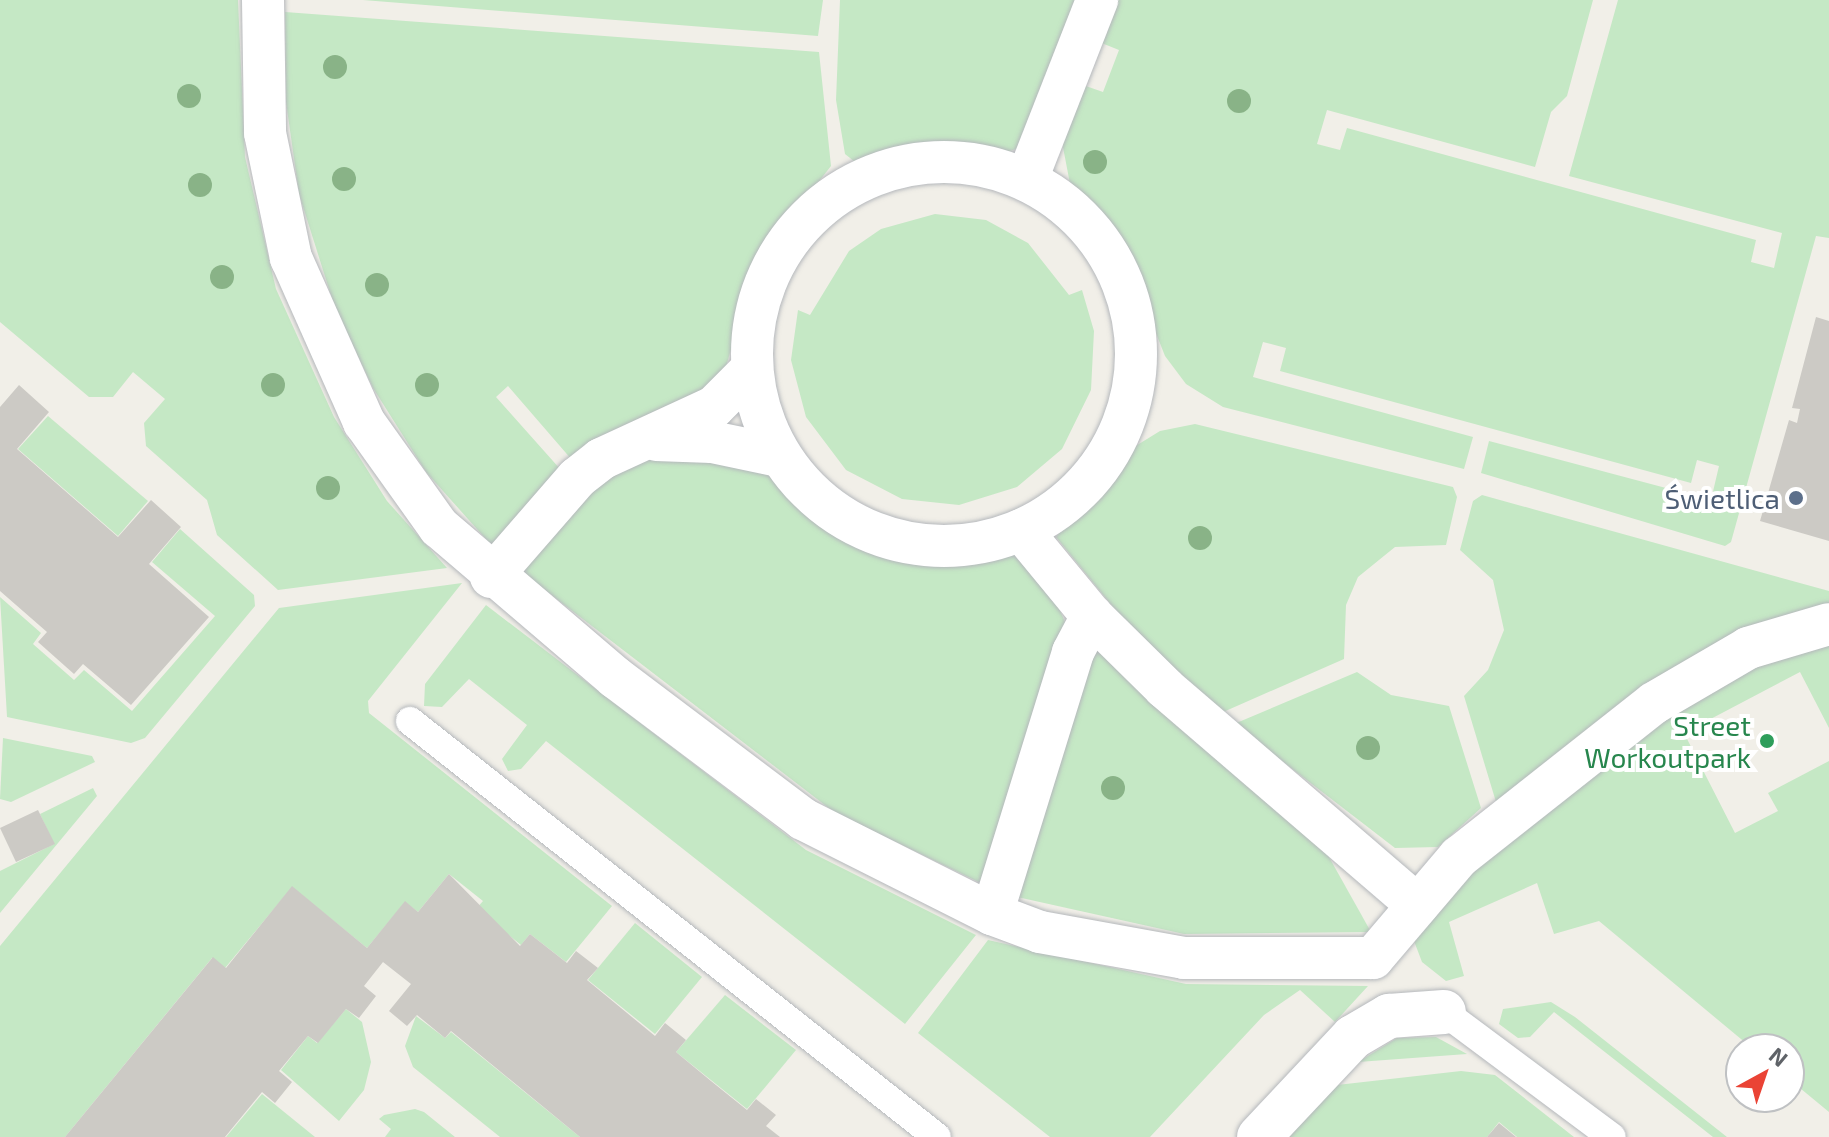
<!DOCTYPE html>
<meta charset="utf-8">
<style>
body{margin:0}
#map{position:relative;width:1829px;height:1137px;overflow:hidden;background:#f1efe8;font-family:"Exo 2",sans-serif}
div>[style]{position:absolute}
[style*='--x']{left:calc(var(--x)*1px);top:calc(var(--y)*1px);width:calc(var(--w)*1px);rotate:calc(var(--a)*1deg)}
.green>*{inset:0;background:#c5e8c5}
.building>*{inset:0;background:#cccac5}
.roads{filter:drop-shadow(0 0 2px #b5b8bc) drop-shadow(0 0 2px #b5b8bc)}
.service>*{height:28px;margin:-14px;padding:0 14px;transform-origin:14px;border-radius:14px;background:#fff}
.pedestrian>*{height:42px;margin:-21px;padding:0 21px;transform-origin:21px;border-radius:21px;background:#fff}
.pedestrian>.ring{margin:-21px;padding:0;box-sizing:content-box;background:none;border:42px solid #fff;border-radius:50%}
.minor>*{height:44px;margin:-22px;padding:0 22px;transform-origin:22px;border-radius:22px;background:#fff}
.trees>*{width:24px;height:24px;margin:-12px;border-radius:50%;background:#89b387}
.dots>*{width:22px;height:22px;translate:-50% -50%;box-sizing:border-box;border:4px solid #fff;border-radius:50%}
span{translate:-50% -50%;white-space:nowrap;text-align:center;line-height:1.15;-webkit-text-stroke:8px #fff;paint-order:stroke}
.service-label{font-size:28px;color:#4e5e75}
.right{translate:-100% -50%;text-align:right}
.leisure-label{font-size:28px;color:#27864d}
.north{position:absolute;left:1725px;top:1033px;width:80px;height:80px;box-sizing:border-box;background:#fff;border:2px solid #bfc1c3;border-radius:50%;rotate:40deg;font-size:22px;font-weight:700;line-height:32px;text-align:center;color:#5f6368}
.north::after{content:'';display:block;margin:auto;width:28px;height:36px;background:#ea4335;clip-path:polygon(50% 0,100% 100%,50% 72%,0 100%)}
</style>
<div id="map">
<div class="green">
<i style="clip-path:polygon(0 0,238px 0,245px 157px,276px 289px,334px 417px,387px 501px,447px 568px,278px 590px,217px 535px,207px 500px,146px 446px,144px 423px,165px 399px,133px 372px,113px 397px,89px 397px,0 322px)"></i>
<i style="clip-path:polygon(363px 0,823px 0,818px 36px)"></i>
<i style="clip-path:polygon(840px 0,1079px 0,1019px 148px,1004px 153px,925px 144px,855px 162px,845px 154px,836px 100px)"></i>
<i style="clip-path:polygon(1114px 0,1593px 0,1567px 96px,1551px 112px,1535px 167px,1327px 110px,1317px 144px,1340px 150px,1347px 128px,1756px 240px,1751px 262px,1774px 268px,1782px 233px,1569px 176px,1618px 0,1829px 0,1829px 238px,1816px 236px,1731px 542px,1725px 546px,1481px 473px,1489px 441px,1711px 500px,1719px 466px,1697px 460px,1691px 483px,1280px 371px,1286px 348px,1263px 342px,1253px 377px,1473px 437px,1464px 469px,1223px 407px,1186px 384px,1165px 356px,1121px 244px,1071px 189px,1062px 142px,1083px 85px,1103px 92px,1119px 50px,1099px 42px)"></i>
<i style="clip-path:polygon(285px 12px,819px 52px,831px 166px,756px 261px,722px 381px,572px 460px,508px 386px,496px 397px,561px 470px,493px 547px,426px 472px,373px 388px,335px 308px,299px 194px,286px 102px)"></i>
<i style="clip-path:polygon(935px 214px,986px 220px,1028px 243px,1069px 295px,1082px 290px,1094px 331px,1091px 390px,1062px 449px,1017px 487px,959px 505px,902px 499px,846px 470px,806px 417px,791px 360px,798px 310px,810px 315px,849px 251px,881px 229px)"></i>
<i style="clip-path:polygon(48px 416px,148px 501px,118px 536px,18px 449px)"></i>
<i style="clip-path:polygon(1195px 424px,1453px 487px,1457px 497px,1446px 545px,1395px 547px,1358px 577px,1346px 605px,1344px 659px,1221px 713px,1126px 623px,1056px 537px,1134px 447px,1160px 431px)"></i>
<i style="clip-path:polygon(669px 453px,764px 465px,823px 525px,874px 551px,936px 563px,1014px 555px,1055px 599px,1065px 622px,993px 889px,834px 812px,519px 570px,610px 473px)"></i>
<i style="clip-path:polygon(1482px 495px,1829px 591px,1829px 608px,1496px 802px,1464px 696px,1488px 670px,1504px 630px,1493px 580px,1460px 550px,1473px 501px)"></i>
<i style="clip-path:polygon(180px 529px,254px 595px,255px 606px,145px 738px,131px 743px,7px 717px,0 597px,41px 633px,33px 644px,74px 680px,84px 670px,132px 711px,215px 616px,152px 562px)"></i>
<i style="clip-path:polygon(462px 583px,368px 701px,369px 713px,612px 906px,566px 962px,530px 934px,521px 945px,476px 909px,483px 901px,449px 874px,418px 912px,405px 902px,367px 948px,292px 887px,225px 968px,212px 958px,65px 1137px,0 1137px,0 946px,279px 608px)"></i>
<i style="clip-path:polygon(486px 605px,806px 850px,976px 935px,905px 1024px,546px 741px,521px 769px,508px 771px,502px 759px,527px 725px,469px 679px,442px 707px,424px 706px,425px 684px)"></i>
<i style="clip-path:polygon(1829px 642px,1829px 728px,1800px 672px,1684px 733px,1735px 833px,1778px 811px,1768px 793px,1829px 761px,1829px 1112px,1789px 1079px,1789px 1049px,1753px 1049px,1599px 921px,1554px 934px,1537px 883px,1449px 922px,1464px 976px,1446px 981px,1422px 962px,1414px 941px,1474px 868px,1663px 719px,1755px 664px)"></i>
<i style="clip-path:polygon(1096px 647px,1320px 841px,1371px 932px,1184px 934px,1008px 895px)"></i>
<i style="clip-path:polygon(1357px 672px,1391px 695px,1449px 706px,1481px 808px,1438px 847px,1395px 848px,1234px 724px)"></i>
<i style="clip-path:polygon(3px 738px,92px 756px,95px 762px,11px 802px,0 799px)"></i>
<i style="clip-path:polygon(93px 788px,97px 796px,0 913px,0 871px,54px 844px,40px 814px)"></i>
<i style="clip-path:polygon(635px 923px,702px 977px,655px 1034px,588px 980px)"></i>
<i style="clip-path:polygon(988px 940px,1186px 984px,1368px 986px,1335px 1022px,1300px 990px,1264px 1015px,1150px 1137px,1050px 1137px,918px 1033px)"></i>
<i style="clip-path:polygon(725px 995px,796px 1050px,747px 1109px,676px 1052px)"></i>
<i style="clip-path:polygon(1551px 1002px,1575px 1017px,1727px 1137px,1713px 1137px,1554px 1012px,1530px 1037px,1518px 1038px,1499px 1024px,1503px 1009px)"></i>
<i style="clip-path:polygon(346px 1009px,362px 1022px,371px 1062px,364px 1090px,339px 1121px,281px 1070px,308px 1036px,317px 1043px)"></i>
<i style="clip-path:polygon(416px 1016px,445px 1038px,451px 1032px,580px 1137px,500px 1137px,413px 1067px,405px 1046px)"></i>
<i style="clip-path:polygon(1436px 1037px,1467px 1054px,1358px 1062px,1397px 1038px)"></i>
<i style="clip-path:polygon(1461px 1071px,1495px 1075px,1574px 1137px,1517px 1137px,1499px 1122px,1487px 1137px,1289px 1137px,1337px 1085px)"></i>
<i style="clip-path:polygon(262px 1094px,315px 1137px,226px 1137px)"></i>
<i style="clip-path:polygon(415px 1109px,424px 1112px,455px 1137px,385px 1137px,391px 1129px,379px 1119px,384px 1115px)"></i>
</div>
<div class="building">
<i style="clip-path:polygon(1816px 317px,1829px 321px,1829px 541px,1760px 521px,1789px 420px,1797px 423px,1800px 409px,1792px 408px)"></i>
<i style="clip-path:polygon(19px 385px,49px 412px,17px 449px,118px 537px,151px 500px,181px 527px,149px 564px,209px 617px,131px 705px,83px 664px,74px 674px,38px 642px,47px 632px,0 591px,0 407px)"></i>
<i style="clip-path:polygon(38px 810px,55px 844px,16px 862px,0 828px)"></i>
<i style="clip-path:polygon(449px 874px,520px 946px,530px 934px,567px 963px,576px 951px,598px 968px,587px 980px,655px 1036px,665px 1023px,686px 1040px,676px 1052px,711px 1081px,747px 1110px,756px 1099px,776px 1115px,766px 1126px,780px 1137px,580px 1137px,451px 1031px,445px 1038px,417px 1015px,407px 1026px,389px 1011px,411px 984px,383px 962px,364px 986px,376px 996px,359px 1018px,346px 1009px,318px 1043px,308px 1036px,279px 1071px,292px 1082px,275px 1103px,262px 1092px,225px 1137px,65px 1137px,213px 957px,226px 968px,292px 886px,367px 948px,405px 901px,418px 912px)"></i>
<i style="clip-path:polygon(1499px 1123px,1516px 1137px,1487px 1137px)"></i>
</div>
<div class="roads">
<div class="service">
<i style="--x:410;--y:721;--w:671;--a:38.29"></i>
<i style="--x:1444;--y:1012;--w:209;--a:36.7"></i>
</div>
<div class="pedestrian">
<i style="--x:263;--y:0;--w:133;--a:89.1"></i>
<i style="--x:265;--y:133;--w:128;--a:78.3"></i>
<i style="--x:291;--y:258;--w:180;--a:66"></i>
<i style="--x:364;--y:422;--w:129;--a:54.5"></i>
<i style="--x:439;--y:527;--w:233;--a:40.5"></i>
<i style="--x:616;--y:678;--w:234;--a:37"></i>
<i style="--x:803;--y:819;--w:212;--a:26.7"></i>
<i style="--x:992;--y:914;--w:51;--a:20.6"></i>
<i style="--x:1040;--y:932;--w:146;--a:10.2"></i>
<i style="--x:1184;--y:958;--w:189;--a:0"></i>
<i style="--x:1373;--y:958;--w:133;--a:-49.6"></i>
<i style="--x:1459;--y:857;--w:248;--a:-38.3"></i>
<i style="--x:1654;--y:703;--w:109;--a:-30.3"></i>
<i style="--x:1748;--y:648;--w:84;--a:-16.5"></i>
<i class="ring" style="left:752px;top:162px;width:342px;height:342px"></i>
<i style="--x:1027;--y:179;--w:192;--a:-68.6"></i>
<i style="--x:656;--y:440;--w:56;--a:2"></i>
<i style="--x:712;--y:442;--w:68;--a:11.8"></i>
<i style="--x:1021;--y:530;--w:112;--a:50.5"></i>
<i style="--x:1092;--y:616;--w:103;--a:44.6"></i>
<i style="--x:1165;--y:688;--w:333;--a:40.7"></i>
<i style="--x:491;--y:577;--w:131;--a:-49"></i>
<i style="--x:577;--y:478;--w:31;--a:-38"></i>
<i style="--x:601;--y:459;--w:124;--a:-24.7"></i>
<i style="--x:714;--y:407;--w:51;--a:-45"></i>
<i style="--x:992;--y:914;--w:274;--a:-72.8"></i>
<i style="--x:1073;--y:652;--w:41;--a:-62.2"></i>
</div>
<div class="minor">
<i style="--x:1259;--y:1137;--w:137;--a:-46.8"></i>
<i style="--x:1353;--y:1037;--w:42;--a:-30.3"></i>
<i style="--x:1389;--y:1016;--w:55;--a:-4.2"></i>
</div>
</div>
<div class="trees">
<i style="left:335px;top:67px"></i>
<i style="left:189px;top:96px"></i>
<i style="left:1239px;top:101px"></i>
<i style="left:1095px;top:162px"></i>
<i style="left:344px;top:179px"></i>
<i style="left:200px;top:185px"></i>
<i style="left:222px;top:277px"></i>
<i style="left:377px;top:285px"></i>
<i style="left:273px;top:385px"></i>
<i style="left:427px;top:385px"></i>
<i style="left:328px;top:488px"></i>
<i style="left:1200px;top:538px"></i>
<i style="left:1368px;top:748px"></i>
<i style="left:1113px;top:788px"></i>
</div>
<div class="dots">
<i style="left:1796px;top:498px;background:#5c6f8a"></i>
<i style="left:1767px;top:741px;background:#2e9e5b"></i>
</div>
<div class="service-label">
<span class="right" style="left:1780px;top:498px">Świetlica</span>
</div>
<div class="leisure-label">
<span class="right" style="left:1751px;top:741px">Street<br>Workoutpark</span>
</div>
<div class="north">N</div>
</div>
